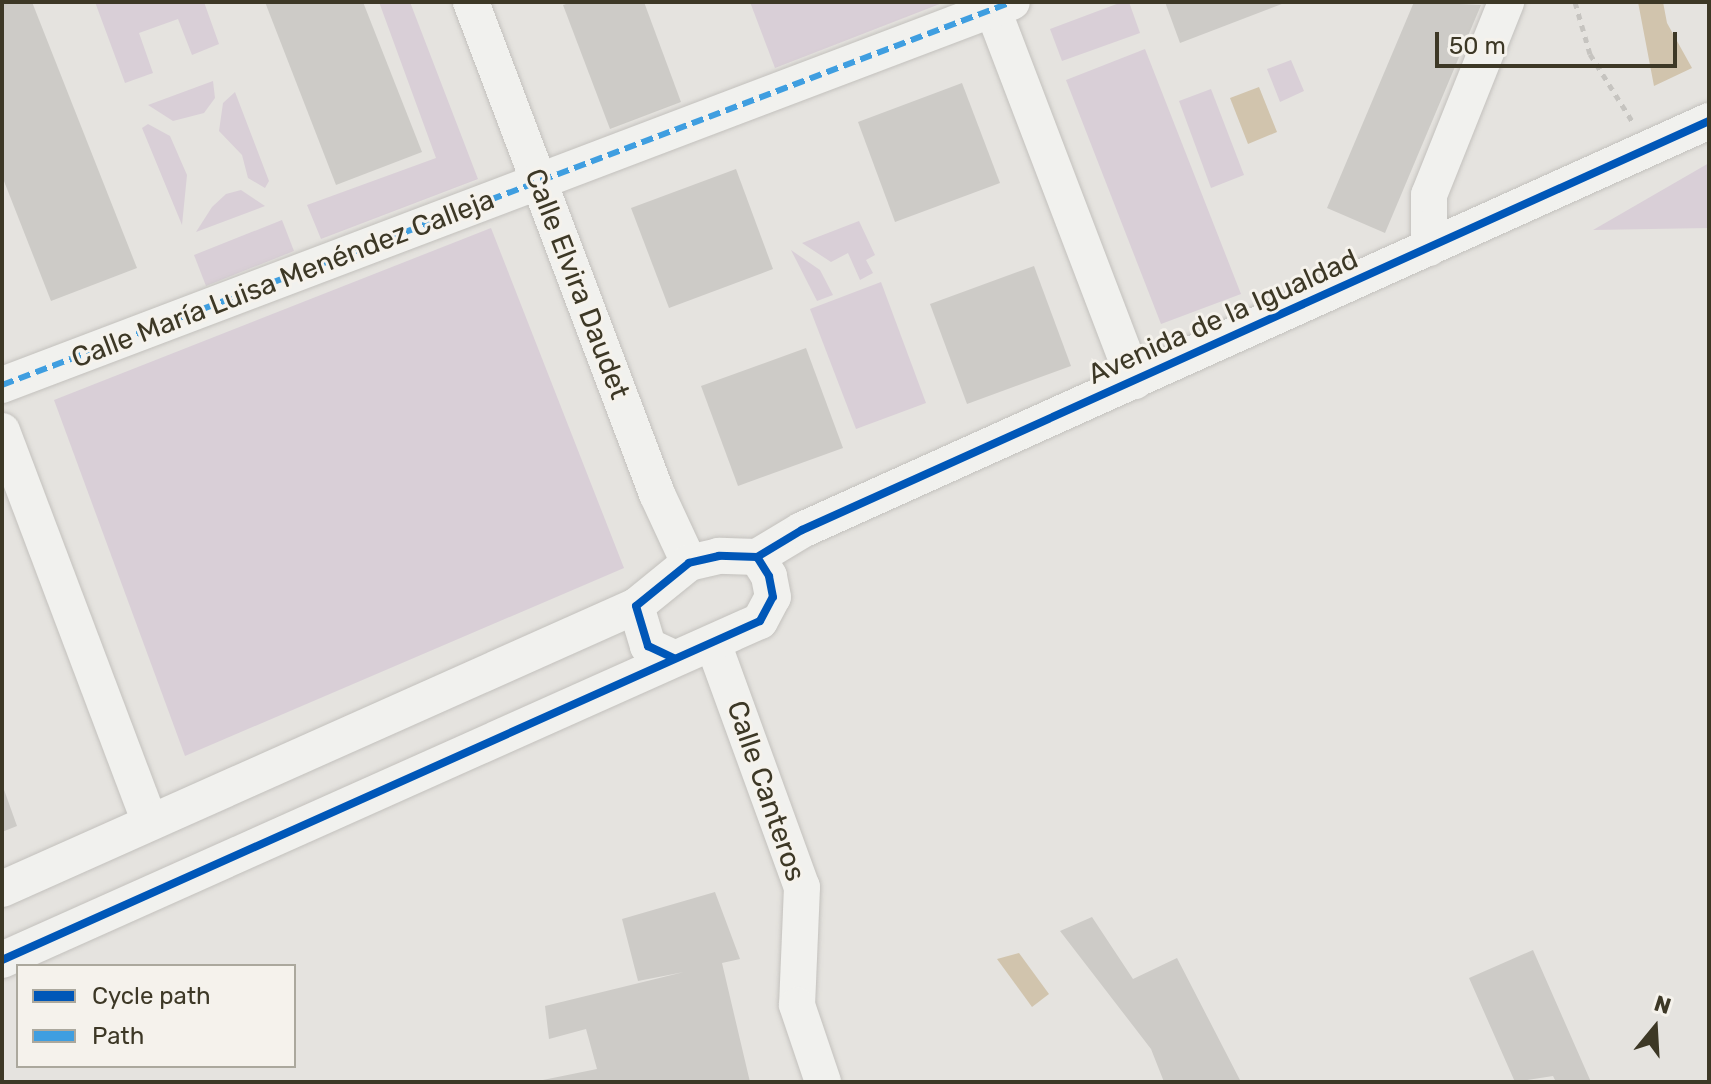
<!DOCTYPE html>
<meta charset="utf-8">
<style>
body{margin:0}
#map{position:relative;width:1711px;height:1084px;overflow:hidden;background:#e5e3df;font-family:Rubik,sans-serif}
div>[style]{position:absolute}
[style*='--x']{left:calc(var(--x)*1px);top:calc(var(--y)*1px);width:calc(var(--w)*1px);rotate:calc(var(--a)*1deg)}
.green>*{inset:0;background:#d9cfd7}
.water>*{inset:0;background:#d1c4ad}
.building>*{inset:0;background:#cdcbc7}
.path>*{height:5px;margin-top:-2.5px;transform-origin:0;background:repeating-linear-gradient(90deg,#c6c4c0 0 6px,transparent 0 12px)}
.roads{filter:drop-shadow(0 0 2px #c3c1bd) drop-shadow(0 0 2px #c3c1bd)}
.minor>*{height:36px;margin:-18px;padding:0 18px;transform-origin:18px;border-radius:18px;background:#f1f1ee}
.quiet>*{height:6px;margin-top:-3px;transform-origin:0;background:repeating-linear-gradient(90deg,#3f9ee0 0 12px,transparent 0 18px)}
.cycleway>*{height:8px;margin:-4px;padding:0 4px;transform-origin:4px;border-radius:4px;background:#0057b8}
span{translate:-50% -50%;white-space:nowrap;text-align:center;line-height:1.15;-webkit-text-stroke:6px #f5f2ec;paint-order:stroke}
.street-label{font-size:28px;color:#3d3826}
.frame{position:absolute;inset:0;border:4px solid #3d3826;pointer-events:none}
.legend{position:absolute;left:16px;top:964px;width:280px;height:104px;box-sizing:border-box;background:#f5f2ec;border:2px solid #aba89d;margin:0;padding:10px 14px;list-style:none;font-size:24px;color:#3d3826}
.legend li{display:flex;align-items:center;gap:16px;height:40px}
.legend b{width:40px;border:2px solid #aba89d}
.north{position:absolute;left:1615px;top:988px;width:80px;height:80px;-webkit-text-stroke:6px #f5f2ec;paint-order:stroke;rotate:18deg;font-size:22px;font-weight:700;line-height:32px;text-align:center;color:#3d3826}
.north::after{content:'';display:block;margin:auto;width:28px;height:36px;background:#3d3826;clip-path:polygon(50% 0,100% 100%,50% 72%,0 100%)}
.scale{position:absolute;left:1435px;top:32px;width:242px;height:36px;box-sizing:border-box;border:4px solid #3d3826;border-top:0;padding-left:10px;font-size:24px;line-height:28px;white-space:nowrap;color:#3d3826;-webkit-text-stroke:6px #f5f2ec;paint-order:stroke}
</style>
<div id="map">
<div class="green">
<i style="clip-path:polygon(95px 2px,204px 2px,219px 44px,192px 55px,178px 19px,139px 33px,153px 73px,125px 83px)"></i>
<i style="clip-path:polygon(379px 2px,410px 2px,478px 179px,321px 239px,307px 205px,436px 158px)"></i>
<i style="clip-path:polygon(750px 2px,945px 2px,775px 68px)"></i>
<i style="clip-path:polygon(1122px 2px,1129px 2px,1140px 33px,1062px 61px,1050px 29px)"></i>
<i style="clip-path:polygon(1145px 49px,1241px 294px,1161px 324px,1066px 80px)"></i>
<i style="clip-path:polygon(1291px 60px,1304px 91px,1280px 102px,1267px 69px)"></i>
<i style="clip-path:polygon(213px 81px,215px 98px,204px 113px,173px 121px,148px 105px)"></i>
<i style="clip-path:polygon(1211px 89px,1244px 175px,1211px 188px,1179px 101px)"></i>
<i style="clip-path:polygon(235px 92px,269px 181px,265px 188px,248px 178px,242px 155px,219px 131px,223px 103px)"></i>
<i style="clip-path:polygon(148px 124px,170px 136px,187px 175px,182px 225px,142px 128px)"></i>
<i style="clip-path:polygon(1709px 163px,1709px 228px,1593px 230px)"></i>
<i style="clip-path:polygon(241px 190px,265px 206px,196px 232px,212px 207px,226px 194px)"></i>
<i style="clip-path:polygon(282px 220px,294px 251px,206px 286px,194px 255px)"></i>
<i style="clip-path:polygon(859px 221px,875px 255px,866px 260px,873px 273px,860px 280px,848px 253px,831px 262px,802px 243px)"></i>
<i style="clip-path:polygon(491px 228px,624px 568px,185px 756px,54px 400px)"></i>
<i style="clip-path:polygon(791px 250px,820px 270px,833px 295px,817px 301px)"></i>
<i style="clip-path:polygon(881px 282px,926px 403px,856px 429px,810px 309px)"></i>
</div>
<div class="water">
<i style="clip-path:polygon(1638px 2px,1663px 2px,1667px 23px,1692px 68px,1654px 86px)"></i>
<i style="clip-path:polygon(1259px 87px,1277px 132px,1248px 144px,1230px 98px)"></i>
<i style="clip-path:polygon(1019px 953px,1049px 994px,1032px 1007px,997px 959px)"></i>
</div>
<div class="building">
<i style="clip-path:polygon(32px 2px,137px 268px,51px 301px,2px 176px,2px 4px)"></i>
<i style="clip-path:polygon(265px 2px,363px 2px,422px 152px,336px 185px)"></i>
<i style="clip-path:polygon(572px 2px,644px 2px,681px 102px,610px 129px,563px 5px)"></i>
<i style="clip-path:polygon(1165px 2px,1287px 2px,1180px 43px)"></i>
<i style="clip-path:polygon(1414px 2px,1481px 5px,1385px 233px,1327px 208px)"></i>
<i style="clip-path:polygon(962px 83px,1000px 183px,895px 222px,858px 122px)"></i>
<i style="clip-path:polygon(736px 169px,773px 269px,669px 308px,631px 208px)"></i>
<i style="clip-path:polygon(1034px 266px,1071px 366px,967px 404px,930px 304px)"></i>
<i style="clip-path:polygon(806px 348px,843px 448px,738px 486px,701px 386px)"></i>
<i style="clip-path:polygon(2px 784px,17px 826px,2px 832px)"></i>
<i style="clip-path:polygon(715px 892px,740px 959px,722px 963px,750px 1082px,533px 1082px,597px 1069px,586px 1029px,549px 1039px,545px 1006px,684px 972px,638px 981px,622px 919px)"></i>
<i style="clip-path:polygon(1092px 917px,1133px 979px,1177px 958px,1241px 1082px,1164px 1082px,1151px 1049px,1060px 931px)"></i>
<i style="clip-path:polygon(1533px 950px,1591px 1082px,1556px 1082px,1553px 1076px,1515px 1082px,1469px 978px)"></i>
</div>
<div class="path">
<i style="--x:1575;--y:2;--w:54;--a:73.9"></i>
<i style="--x:1590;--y:54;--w:79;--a:57.9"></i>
</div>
<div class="roads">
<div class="minor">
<i style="--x:471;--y:2;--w:526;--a:69.29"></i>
<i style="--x:657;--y:494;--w:76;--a:65.1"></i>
<i style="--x:990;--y:2;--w:406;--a:69.1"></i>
<i style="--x:1429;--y:248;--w:53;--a:-90"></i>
<i style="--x:1429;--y:195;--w:208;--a:-68.2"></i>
<i style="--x:2;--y:385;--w:1080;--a:-20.77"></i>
<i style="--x:2;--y:431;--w:417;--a:69.3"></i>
<i style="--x:757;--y:557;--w:52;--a:-31"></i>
<i style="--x:802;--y:530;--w:995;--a:-24.27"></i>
<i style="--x:713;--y:643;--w:260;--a:70"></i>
<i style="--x:802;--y:887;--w:118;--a:92.4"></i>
<i style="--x:797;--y:1005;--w:81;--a:71.3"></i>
<i style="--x:2;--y:889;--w:694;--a:-24.05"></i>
<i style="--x:2;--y:960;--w:830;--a:-24.1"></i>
<i style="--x:760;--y:621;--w:27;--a:-62"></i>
<i style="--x:773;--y:597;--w:21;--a:-101"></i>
<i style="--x:769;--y:576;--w:22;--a:-122"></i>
<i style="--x:757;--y:557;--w:38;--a:-178"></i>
<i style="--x:719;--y:556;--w:31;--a:167"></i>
<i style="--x:689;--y:563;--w:68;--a:140.9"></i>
<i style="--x:636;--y:606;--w:42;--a:73.3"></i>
<i style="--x:648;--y:646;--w:29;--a:25"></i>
</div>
</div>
<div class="quiet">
<i style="--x:2;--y:385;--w:1080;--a:-20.77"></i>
</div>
<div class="cycleway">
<i style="--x:757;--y:557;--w:52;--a:-31"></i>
<i style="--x:802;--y:530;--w:995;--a:-24.27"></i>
<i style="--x:2;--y:960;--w:830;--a:-24.1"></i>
<i style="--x:760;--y:621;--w:27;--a:-62"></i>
<i style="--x:773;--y:597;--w:21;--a:-101"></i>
<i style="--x:769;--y:576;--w:22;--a:-122"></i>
<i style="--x:757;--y:557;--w:38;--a:-178"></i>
<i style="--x:719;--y:556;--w:31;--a:167"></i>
<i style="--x:689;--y:563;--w:68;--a:140.9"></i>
<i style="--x:636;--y:606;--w:42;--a:73.3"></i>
<i style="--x:648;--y:646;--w:29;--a:25"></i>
</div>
<div class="street-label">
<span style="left:283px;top:279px;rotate:-21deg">Calle María Luisa Menéndez Calleja</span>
<span style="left:577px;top:284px;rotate:69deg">Calle Elvira Daudet</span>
<span style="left:1223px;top:317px;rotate:-24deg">Avenida de la Igualdad</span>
<span style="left:766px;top:791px;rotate:71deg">Calle Canteros</span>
</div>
<div class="frame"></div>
<ul class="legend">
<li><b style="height:10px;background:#0057b8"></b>Cycle path</li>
<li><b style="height:10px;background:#3f9ee0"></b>Path</li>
</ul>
<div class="north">N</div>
<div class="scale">50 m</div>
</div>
